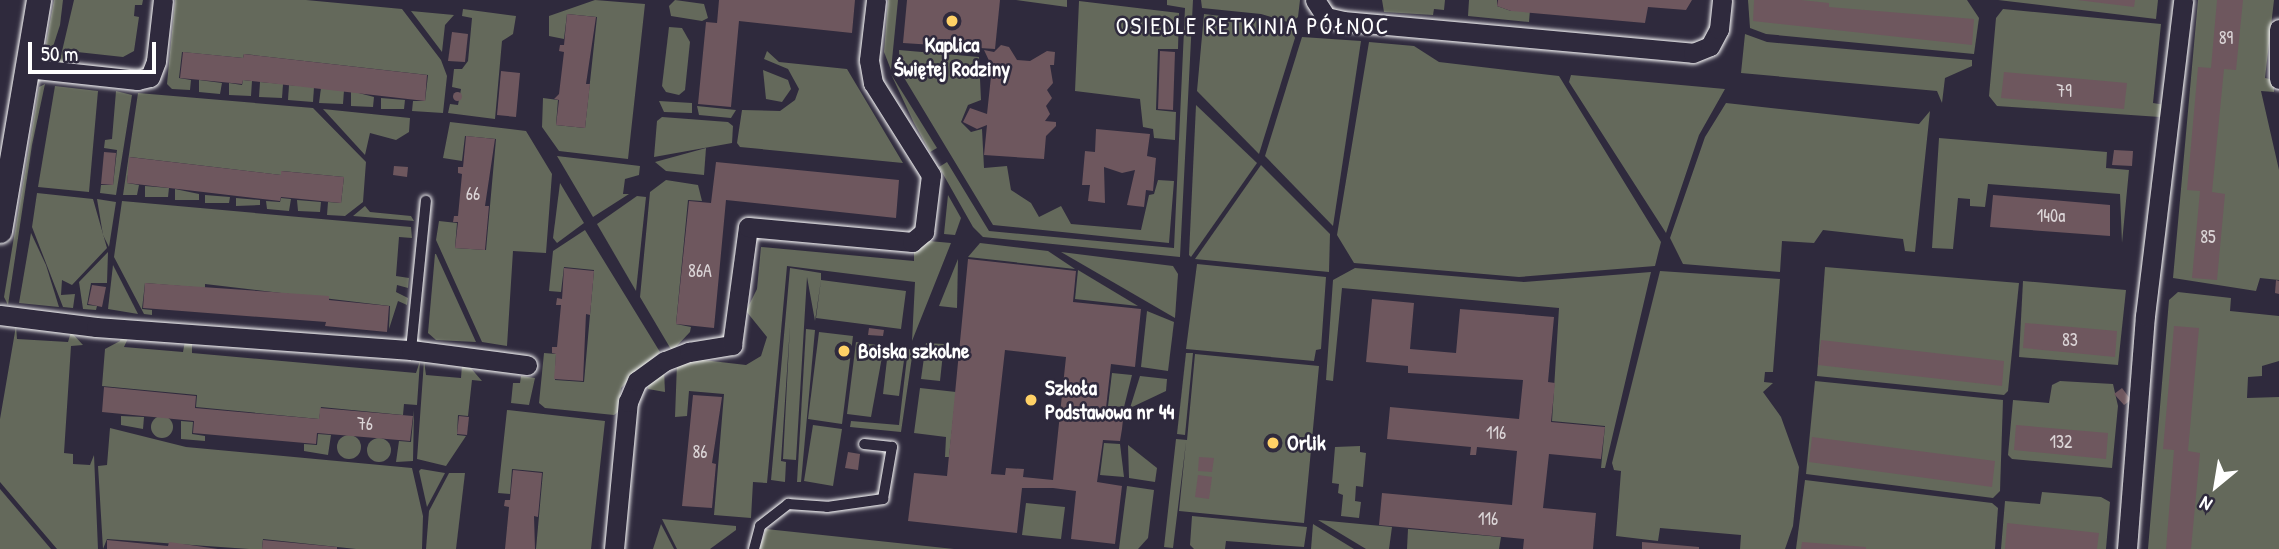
<!DOCTYPE html>
<meta charset="utf-8">
<style>
body{margin:0}
#map{position:relative;width:2279px;height:549px;overflow:hidden;background:#2f2a3d;font-family:"Patrick Hand",sans-serif}
div>[style]{position:absolute}
[style*='--x']{left:calc(var(--x)*1px);top:calc(var(--y)*1px);width:calc(var(--w)*1px);rotate:calc(var(--a)*1deg)}
.green>*{inset:0;background:#64695b}
.round{border-radius:50%}
.building>*{inset:0;background:#6e575e}
.roads{filter:drop-shadow(0 0 2px #fff) drop-shadow(0 0 2px #fff)}
.service>*{height:10px;margin:-5px;padding:0 5px;transform-origin:5px;border-radius:5px;background:#2f2a3d}
.minor>*{height:19px;margin:-9.5px;padding:0 9.5px;transform-origin:9.5px;border-radius:9.5px;background:#2f2a3d}
.tertiary>*{height:24px;margin:-12px;padding:0 12px;transform-origin:12px;border-radius:12px;background:#2f2a3d}
.dots>*{width:19px;height:19px;translate:-50% -50%;box-sizing:border-box;border:4px solid #2f2a3d;border-radius:50%}
span{translate:-50% -50%;white-space:nowrap;text-align:center;line-height:1.15;-webkit-text-stroke:5px #2f2a3d;paint-order:stroke}
.number-label{font-size:18px;color:#dbd5d7}
.number-label span{-webkit-text-stroke-width:0}
.poi-label{font-size:21px;color:#fff;font-weight:700}
.left{translate:0 -50%;text-align:left}
.neighbourhood-label{font-size:23px;color:#fff;letter-spacing:2px}
.north{position:absolute;left:2181px;top:451px;width:70px;height:70px;-webkit-text-stroke:5px #2f2a3d;paint-order:stroke;rotate:210deg;font-size:19px;font-weight:700;line-height:28px;text-align:center;color:#fff}
.north::after{content:'';display:block;margin:auto;width:24px;height:32px;background:#fff;clip-path:polygon(50% 0,100% 100%,50% 72%,0 100%)}
.scale{position:absolute;left:28px;top:42px;width:128px;height:32px;box-sizing:border-box;border:4px solid #fff;border-top:0;padding-left:9px;font-size:21px;line-height:24px;white-space:nowrap;color:#fff;-webkit-text-stroke:5px #2f2a3d;paint-order:stroke}
</style>
<div id="map">
<div class="green">
<i style="clip-path:polygon(54px 0,63px 0,60px 25px,49px 59px,44px 55px)"></i>
<i style="clip-path:polygon(74px 0,143px 0,142px 5px,135px 5px,134px 16px,139px 17px,134px 51px,123px 57px,68px 51px,66px 64px,59px 64px)"></i>
<i style="clip-path:polygon(175px 0,306px 0,402px 9px,441px 60px,447px 76px,443px 113px,412px 111px,413px 101px,425px 101px,428px 75px,244px 54px,243px 58px,182px 52px,179px 78px,191px 80px,190px 90px,172px 89px,167px 84px)"></i>
<i style="clip-path:polygon(595px 0,645px 4px,628px 159px,559px 151px,542px 127px,543px 98px,558px 100px,556px 125px,585px 128px,597px 17px,567px 14px,564px 39px,549px 36px,549px 16px)"></i>
<i style="clip-path:polygon(675px 0,704px 4px,708px 18px,702px 21px,671px 16px,669px 6px)"></i>
<i style="clip-path:polygon(888px 0,898px 0,891px 70px,884px 52px)"></i>
<i style="clip-path:polygon(1016px 0,1067px 0,1067px 7px)"></i>
<i style="clip-path:polygon(1167px 0,1193px 0,1180px 257px,983px 237px,973px 227px,939px 167px,947px 162px,989px 231px,1174px 248px,1185px 8px,1167px 5px)"></i>
<i style="clip-path:polygon(1201px 0,1300px 0,1298px 17px,1291px 23px,1261px 14px,1202px 8px)"></i>
<i style="clip-path:polygon(1382px 0,1445px 0,1444px 10px,1434px 9px,1433px 15px,1384px 12px)"></i>
<i style="clip-path:polygon(1469px 0,1497px 0,1497px 6px,1511px 11px,1530px 10px,1529px 22px,1468px 16px)"></i>
<i style="clip-path:polygon(1748px 0,1967px 0,1979px 18px,1974px 54px,1766px 34px,1750px 28px)"></i>
<i style="clip-path:polygon(1998px 0,2158px 0,2156px 19px)"></i>
<i style="clip-path:polygon(2198px 0,2274px 0,2265px 78px,2274px 80px,2274px 92px,2261px 91px,2279px 170px,2279px 280px,2260px 278px,2256px 291px,2173px 278px)"></i>
<i style="clip-path:polygon(1079px 1px,1179px 13px,1178px 49px,1158px 49px,1156px 110px,1176px 112px,1175px 140px,1154px 138px,1153px 129px,1143px 127px,1140px 99px,1075px 91px)"></i>
<i style="clip-path:polygon(463px 9px,516px 16px,513px 34px,502px 41px,495px 119px,448px 113px,450px 104px,458px 105px,461px 89px,452px 87px,454px 69px,462px 69px,468px 61px,472px 18px,462px 16px)"></i>
<i style="clip-path:polygon(2003px 9px,2161px 24px,2153px 103px,2165px 105px,2160px 117px,1997px 106px,1989px 96px,1996px 18px)"></i>
<i style="clip-path:polygon(411px 11px,454px 15px,445px 25px,442px 52px)"></i>
<i style="clip-path:polygon(1204px 14px,1263px 21px,1292px 30px,1295px 38px,1259px 154px,1197px 91px)"></i>
<i style="clip-path:polygon(669px 27px,682px 28px,690px 42px,685px 90px,679px 95px,666px 92px,662px 86px)"></i>
<i style="clip-path:polygon(1745px 34px,1767px 42px,1972px 60px,1972px 66px,1945px 78px,1942px 103px,1937px 91px,1741px 73px)"></i>
<i style="clip-path:polygon(1302px 37px,1361px 41px,1333px 226px,1265px 156px)"></i>
<i style="clip-path:polygon(1369px 42px,1414px 46px,1439px 62px,1559px 76px,1661px 242px,1655px 266px,1519px 277px,1354px 263px,1337px 235px)"></i>
<i style="clip-path:polygon(899px 50px,979px 57px,981px 100px,968px 105px,961px 122px,971px 132px,982px 129px,984px 168px,1007px 166px,1011px 190px,1031px 203px,1039px 217px,1061px 206px,1071px 224px,1141px 230px,1149px 195px,1154px 194px,1158px 180px,1174px 181px,1169px 243px,993px 225px,900px 71px)"></i>
<i style="clip-path:polygon(767px 51px,779px 62px,847px 69px,903px 163px,740px 147px,737px 143px,742px 110px,780px 111px,795px 100px,799px 89px,788px 69px,764px 59px)"></i>
<i style="clip-path:polygon(763px 70px,788px 80px,791px 89px,782px 102px,766px 99px)"></i>
<i style="clip-path:polygon(891px 74px,937px 148px,930px 152px,914px 123px)"></i>
<i style="clip-path:polygon(1571px 75px,1725px 89px,1699px 135px,1666px 233px,1569px 82px)"></i>
<i style="clip-path:polygon(199px 80px,222px 83px,220px 94px,199px 92px)"></i>
<i style="clip-path:polygon(243px 80px,252px 81px,251px 96px,229px 95px,229px 83px,242px 85px)"></i>
<i style="clip-path:polygon(260px 82px,283px 84px,282px 98px,259px 97px)"></i>
<i style="clip-path:polygon(45px 84px,32px 145px,8px 305px,4px 297px,39px 87px)"></i>
<i style="clip-path:polygon(289px 85px,314px 87px,313px 102px,288px 100px)"></i>
<i style="clip-path:polygon(55px 86px,98px 91px,89px 192px,38px 187px)"></i>
<i style="clip-path:polygon(321px 88px,344px 90px,343px 104px,319px 103px)"></i>
<i style="clip-path:polygon(116px 91px,132px 95px,116px 195px,100px 193px,101px 185px,113px 185px,117px 150px,104px 148px,105px 140px,112px 139px)"></i>
<i style="clip-path:polygon(351px 91px,374px 97px,373px 107px,351px 106px)"></i>
<i style="clip-path:polygon(138px 93px,313px 108px,366px 162px,363px 202px,345px 216px,327px 215px,328px 202px,341px 203px,344px 177px,282px 171px,281px 175px,130px 157px,127px 183px,139px 185px,137px 195px,123px 195px)"></i>
<i style="clip-path:polygon(381px 98px,405px 100px,404px 109px,381px 109px)"></i>
<i style="clip-path:polygon(659px 101px,692px 103px,692px 113px,664px 112px)"></i>
<i style="clip-path:polygon(1726px 103px,1919px 124px,1930px 111px,1915px 252px,1905px 251px,1903px 239px,1823px 230px,1814px 243px,1782px 241px,1780px 272px,1683px 264px,1670px 238px,1705px 137px)"></i>
<i style="clip-path:polygon(1196px 105px,1257px 163px,1191px 257px,1189px 255px)"></i>
<i style="clip-path:polygon(697px 106px,736px 110px,731px 118px,699px 115px)"></i>
<i style="clip-path:polygon(323px 109px,410px 118px,409px 132px,396px 140px,370px 133px,365px 155px)"></i>
<i style="clip-path:polygon(662px 117px,728px 122px,733px 126px,732px 143px,654px 157px,657px 121px)"></i>
<i style="clip-path:polygon(450px 122px,526px 131px,552px 174px,546px 253px,513px 251px,507px 346px,482px 342px,436px 240px,439px 221px,457px 223px,455px 248px,486px 250px,496px 139px,465px 136px,462px 161px,443px 158px)"></i>
<i style="clip-path:polygon(1939px 138px,2107px 152px,2106px 168px,2129px 170px,2122px 243px,2120px 194px,1988px 184px,1985px 207px,1970px 206px,1970px 199px,1958px 198px,1953px 249px,1932px 248px)"></i>
<i style="clip-path:polygon(706px 148px,704px 175px,666px 171px,655px 162px)"></i>
<i style="clip-path:polygon(557px 156px,640px 166px,639px 175px,625px 179px,623px 194px,629px 194px,593px 217px)"></i>
<i style="clip-path:polygon(1261px 165px,1330px 234px,1329px 272px,1195px 259px)"></i>
<i style="clip-path:polygon(666px 180px,698px 185px,702px 201px,688px 200px,676px 324px,691px 327px,690px 332px,672px 351px,640px 297px,650px 192px)"></i>
<i style="clip-path:polygon(560px 183px,584px 223px,557px 243px,553px 238px)"></i>
<i style="clip-path:polygon(145px 186px,169px 188px,168px 197px,145px 197px)"></i>
<i style="clip-path:polygon(175px 189px,199px 194px,199px 200px,175px 200px)"></i>
<i style="clip-path:polygon(37px 193px,93px 199px,107px 248px,72px 285px,62px 280px,61px 295px,75px 294px,73px 308px,63px 307px,32px 227px)"></i>
<i style="clip-path:polygon(205px 195px,230px 197px,229px 203px,205px 203px)"></i>
<i style="clip-path:polygon(948px 195px,961px 218px,955px 235px,944px 234px)"></i>
<i style="clip-path:polygon(637px 196px,646px 197px,636px 291px,597px 224px)"></i>
<i style="clip-path:polygon(236px 198px,260px 200px,260px 205px,236px 206px)"></i>
<i style="clip-path:polygon(281px 198px,291px 199px,289px 211px,267px 209px,266px 201px,280px 202px)"></i>
<i style="clip-path:polygon(97px 199px,116px 202px,109px 247px,103px 235px)"></i>
<i style="clip-path:polygon(297px 200px,321px 202px,320px 212px,298px 211px)"></i>
<i style="clip-path:polygon(122px 201px,411px 227px,412px 238px,399px 237px,396px 276px,409px 278px,408px 288px,397px 285px,396px 292px,408px 298px,407px 305px,398px 301px,389px 329px,390px 306px,205px 284px,205px 288px,145px 283px,142px 309px,152px 310px,152px 315px,144px 314px,114px 257px)"></i>
<i style="clip-path:polygon(365px 206px,370px 212px,411px 216px,414px 221px,353px 216px)"></i>
<i style="clip-path:polygon(585px 230px,660px 352px,621px 388px,618px 412px,614px 415px,545px 408px,539px 403px,544px 353px,556px 354px,555px 380px,584px 382px,594px 270px,564px 267px,561px 292px,549px 291px,553px 251px)"></i>
<i style="clip-path:polygon(31px 233px,46px 265px,59px 307px,19px 303px)"></i>
<i style="clip-path:polygon(929px 241px,951px 243px,912px 341px,915px 282px,787px 266px,767px 483px,753px 482px,751px 518px,714px 515px,724px 394px,689px 391px,687px 416px,675px 417px,677px 363px,686px 358px,746px 365px,761px 356px,767px 337px,746px 311px,757px 289px,761px 247px,914px 261px,914px 249px)"></i>
<i style="clip-path:polygon(980px 243px,1048px 251px,1075px 269px,968px 257px)"></i>
<i style="clip-path:polygon(108px 252px,107px 283px,91px 283px,87px 305px,97px 306px,96px 310px,83px 309px,79px 282px)"></i>
<i style="clip-path:polygon(1061px 252px,1173px 266px,1178px 274px,1175px 318px)"></i>
<i style="clip-path:polygon(435px 254px,436px 254px,476px 342px,436px 340px,428px 333px)"></i>
<i style="clip-path:polygon(958px 259px,957px 308px,939px 306px)"></i>
<i style="clip-path:polygon(1197px 264px,1326px 277px,1321px 349px,1316px 350px,1314px 361px,1186px 349px)"></i>
<i style="clip-path:polygon(113px 265px,138px 314px,108px 309px)"></i>
<i style="clip-path:polygon(1825px 267px,2019px 283px,2008px 391px,2004px 395px,1817px 376px)"></i>
<i style="clip-path:polygon(790px 268px,821px 273px,821px 280px,906px 291px,901px 329px,816px 318px,821px 280px,815px 321px,807px 277px,796px 460px,783px 459px,790px 326px,781px 461px,786px 462px,785px 482px,771px 480px)"></i>
<i style="clip-path:polygon(1355px 268px,1524px 282px,1651px 272px,1605px 468px,1601px 468px,1605px 426px,1552px 421px,1559px 308px,1342px 288px,1333px 381px,1326px 380px,1333px 280px)"></i>
<i style="clip-path:polygon(1078px 270px,1138px 306px,1075px 299px)"></i>
<i style="clip-path:polygon(1660px 271px,1780px 279px,1773px 372px,1765px 372px,1764px 382px,1773px 383px,1763px 392px,1781px 417px,1799px 467px,1793px 526px,1785px 549px,1740px 549px,1741px 535px,1660px 528px,1658px 541px,1616px 536px,1621px 471px,1614px 470px,1612px 463px)"></i>
<i style="clip-path:polygon(2023px 281px,2126px 290px,2118px 365px,2019px 357px)"></i>
<i style="clip-path:polygon(2178px 292px,2231px 298px,2230px 311px,2279px 316px,2279px 361px,2262px 366px,2262px 376px,2248px 377px,2247px 398px,2279px 397px,2279px 549px,2148px 549px,2169px 300px)"></i>
<i style="clip-path:polygon(1147px 311px,1174px 322px,1168px 371px,1141px 367px)"></i>
<i style="clip-path:polygon(16px 326px,17px 339px,68px 342px,71px 332px,83px 345px,71px 346px,64px 453px,73px 454px,73px 464px,90px 465px,94px 455px,98px 549px,57px 549px,0 482px,0 419px)"></i>
<i style="clip-path:polygon(806px 329px,815px 330px,801px 482px,797px 482px)"></i>
<i style="clip-path:polygon(819px 332px,853px 336px,842px 424px,808px 419px)"></i>
<i style="clip-path:polygon(121px 335px,129px 336px,124px 347px,183px 352px,185px 341px,192px 341px,192px 353px,416px 373px,420px 361px,417px 405px,404px 404px,403px 415px,321px 407px,319px 419px,196px 407px,197px 395px,102px 386px,105px 349px,120px 341px)"></i>
<i style="clip-path:polygon(856px 342px,884px 346px,871px 417px,847px 414px)"></i>
<i style="clip-path:polygon(926px 343px,944px 344px,940px 381px,921px 379px)"></i>
<i style="clip-path:polygon(908px 349px,913px 350px,901px 432px,850px 427px,851px 421px,899px 425px)"></i>
<i style="clip-path:polygon(888px 351px,905px 353px,899px 396px,883px 394px)"></i>
<i style="clip-path:polygon(1186px 353px,1193px 353px,1185px 435px,1177px 434px)"></i>
<i style="clip-path:polygon(1195px 354px,1319px 366px,1304px 523px,1179px 511px,1186px 442px,1173px 548px,1164px 547px,1176px 439px,1187px 440px)"></i>
<i style="clip-path:polygon(424px 361px,426px 375px,461px 378px,462px 365px,469px 366px,482px 381px,472px 380px,468px 416px,458px 415px,457px 435px,466px 436px,446px 466px,417px 459px)"></i>
<i style="clip-path:polygon(664px 370px,665px 392px,648px 389px,650px 377px)"></i>
<i style="clip-path:polygon(1112px 373px,1132px 375px,1124px 407px,1108px 406px)"></i>
<i style="clip-path:polygon(521px 376px,535px 378px,529px 405px,511px 403px,513px 383px,520px 383px)"></i>
<i style="clip-path:polygon(1140px 376px,1167px 379px,1166px 391px,1130px 408px)"></i>
<i style="clip-path:polygon(1815px 381px,2003px 400px,2000px 491px,1993px 498px,1806px 474px)"></i>
<i style="clip-path:polygon(2060px 381px,2113px 384px,2118px 406px,2112px 468px,2012px 459px,2008px 455px,2013px 400px,2049px 403px,2052px 385px)"></i>
<i style="clip-path:polygon(920px 388px,956px 392px,949px 457px,945px 457px,946px 437px,914px 433px)"></i>
<i style="clip-path:polygon(414px 410px,413px 461px,396px 462px,399px 441px,411px 442px)"></i>
<i style="clip-path:polygon(507px 410px,605px 421px,591px 549px,536px 549px,543px 472px,512px 469px,510px 494px,498px 493px)"></i>
<i style="clip-path:polygon(121px 416px,144px 417px,143px 429px,121px 425px)"></i>
<i class="round" style="left:151px;top:416px;width:22px;height:22px"></i>
<i style="clip-path:polygon(181px 421px,193px 422px,192px 434px,205px 436px,205px 441px,181px 439px)"></i>
<i style="clip-path:polygon(813px 425px,842px 429px,833px 486px,804px 481px)"></i>
<i style="clip-path:polygon(110px 428px,186px 447px,412px 468px,423px 516px,422px 549px,356px 549px,263px 539px,262px 549px,249px 549px,107px 539px,103px 549px,98px 466px,107px 465px)"></i>
<i style="clip-path:polygon(318px 434px,331px 435px,328px 455px,304px 451px,304px 444px,317px 445px)"></i>
<i class="round" style="left:337px;top:435px;width:24px;height:24px"></i>
<i class="round" style="left:367px;top:438px;width:24px;height:24px"></i>
<i style="clip-path:polygon(1104px 443px,1120px 444px,1124px 477px,1100px 475px)"></i>
<i style="clip-path:polygon(1128px 445px,1157px 468px,1155px 482px,1129px 478px)"></i>
<i style="clip-path:polygon(1360px 446px,1360px 452px,1366px 453px,1363px 487px,1356px 486px,1355px 501px,1361px 502px,1359px 518px,1341px 516px,1343px 495px,1338px 493px,1339px 484px,1332px 483px,1335px 447px)"></i>
<i style="clip-path:polygon(421px 469px,445px 473px,427px 507px,419px 471px)"></i>
<i style="clip-path:polygon(449px 473px,465px 473px,456px 549px,426px 549px,429px 511px)"></i>
<i style="clip-path:polygon(1805px 480px,1992px 503px,1998px 508px,1995px 549px,1796px 549px)"></i>
<i style="clip-path:polygon(1127px 486px,1154px 490px,1148px 538px,1138px 549px,1119px 549px)"></i>
<i style="clip-path:polygon(0 489px,51px 549px,0 549px)"></i>
<i style="clip-path:polygon(2042px 492px,2101px 497px,2110px 502px,2106px 549px,2001px 549px,2005px 501px,2040px 504px)"></i>
<i style="clip-path:polygon(1026px 503px,1065px 507px,1061px 539px,1022px 535px)"></i>
<i style="clip-path:polygon(1192px 516px,1307px 527px,1304px 547px,1226px 541px,1225px 549px,1194px 549px,1190px 545px)"></i>
<i style="clip-path:polygon(662px 519px,736px 526px,736px 530px,710px 549px,677px 549px)"></i>
<i style="clip-path:polygon(1318px 520px,1392px 527px,1389px 549px,1366px 549px)"></i>
<i style="clip-path:polygon(661px 524px,674px 549px,653px 549px)"></i>
<i style="clip-path:polygon(1313px 524px,1354px 549px,1311px 549px)"></i>
<i style="clip-path:polygon(766px 529px,954px 549px,759px 549px)"></i>
<i style="clip-path:polygon(1408px 529px,1501px 537px,1499px 549px,1407px 549px)"></i>
</div>
<div class="building">
<i style="clip-path:polygon(719px 0,855px 0,852px 33px,739px 21px,731px 107px,698px 104px,706px 22px,717px 23px)"></i>
<i style="clip-path:polygon(907px 0,1000px 0,995px 49px,903px 43px)"></i>
<i style="clip-path:polygon(1498px 0,1692px 0,1686px 10px,1648px 7px,1645px 23px,1511px 11px,1497px 6px)"></i>
<i style="clip-path:polygon(1754px 0,1801px 0,1829px 3px,1829px 7px,1974px 19px,1972px 45px,1753px 21px)"></i>
<i style="clip-path:polygon(2077px 0,2135px 0,2134px 7px)"></i>
<i style="clip-path:polygon(2217px 0,2243px 0,2236px 70px,2224px 69px,2212px 192px,2225px 194px,2217px 280px,2192px 278px,2200px 191px,2187px 190px,2198px 67px,2211px 68px)"></i>
<i style="clip-path:polygon(567px 14px,596px 17px,586px 84px,590px 84px,585px 128px,556px 125px,559px 100px,554px 99px,559px 94px,564px 52px,559px 51px,560px 45px,564px 45px)"></i>
<i style="clip-path:polygon(452px 32px,468px 34px,465px 62px,448px 61px)"></i>
<i style="clip-path:polygon(1001px 45px,1009px 47px,1017px 60px,1030px 61px,1047px 51px,1055px 52px,1054px 65px,1050px 65px,1053px 83px,1047px 90px,1052px 98px,1046px 106px,1050px 114px,1045px 121px,1056px 122px,1056px 126px,1046px 136px,1044px 159px,984px 155px,987px 125px,977px 129px,963px 122px,970px 108px,987px 114px,992px 67px,984px 50px,994px 52px)"></i>
<i style="clip-path:polygon(1160px 51px,1175px 52px,1173px 110px,1158px 109px)"></i>
<i style="clip-path:polygon(183px 52px,243px 58px,244px 54px,427px 75px,425px 101px,243px 80px,242px 84px,180px 78px)"></i>
<i style="clip-path:polygon(501px 71px,520px 73px,516px 117px,497px 115px)"></i>
<i style="clip-path:polygon(2004px 72px,2127px 83px,2124px 109px,2001px 98px)"></i>
<i class="round" style="left:452.5px;top:91.5px;width:9px;height:9px"></i>
<i style="clip-path:polygon(1096px 129px,1150px 134px,1147px 156px,1156px 158px,1153px 191px,1146px 190px,1144px 207px,1127px 205px,1135px 170px,1122px 173px,1104px 167px,1105px 203px,1088px 201px,1090px 185px,1082px 185px,1085px 151px,1095px 152px)"></i>
<i style="clip-path:polygon(466px 136px,495px 139px,485px 206px,489px 206px,485px 250px,455px 248px,458px 222px,453px 222px,454px 216px,458px 216px,462px 174px,458px 173px,458px 167px,463px 167px)"></i>
<i style="clip-path:polygon(2114px 150px,2133px 151px,2132px 166px,2112px 165px)"></i>
<i style="clip-path:polygon(104px 152px,116px 153px,113px 185px,101px 184px)"></i>
<i style="clip-path:polygon(129px 157px,281px 175px,281px 171px,344px 177px,341px 203px,281px 197px,280px 201px,127px 183px)"></i>
<i style="clip-path:polygon(716px 162px,899px 180px,896px 218px,726px 200px,714px 328px,676px 324px,689px 201px,711px 203px)"></i>
<i style="clip-path:polygon(394px 166px,408px 167px,407px 177px,393px 175px)"></i>
<i style="clip-path:polygon(1993px 195px,2110px 205px,2110px 236px,1990px 227px)"></i>
<i style="clip-path:polygon(evenodd,968px 259px,1076px 271px,1073px 302px,1141px 309px,1135px 367px,1111px 364px,1106px 408px,1124px 410px,1122px 429px,1120px 441px,1103px 440px,1097px 482px,1122px 486px,1115px 544px,1071px 539px,1076px 491px,1053px 488px,1022px 488px,1017px 533px,908px 521px,914px 473px,947px 476px,968px 259px,1005px 350px,1066px 357px,1053px 480px,1023px 477px,1024px 469px,1006px 468px,1005px 475px,991px 474px,1005px 350px)"></i>
<i style="clip-path:polygon(564px 268px,594px 271px,590px 315px,586px 314px,583px 381px,554px 379px,556px 354px,552px 353px,552px 347px,557px 347px,561px 305px,556px 305px,557px 298px,562px 299px)"></i>
<i style="clip-path:polygon(2276px 280px,2279px 281px,2279px 294px,2275px 293px)"></i>
<i style="clip-path:polygon(145px 283px,329px 296px,329px 300px,389px 306px,387px 332px,325px 326px,326px 322px,143px 308px)"></i>
<i style="clip-path:polygon(92px 285px,106px 287px,102px 307px,88px 304px)"></i>
<i style="clip-path:polygon(1372px 299px,1414px 303px,1410px 349px,1456px 353px,1460px 309px,1554px 317px,1548px 382px,1555px 383px,1551px 422px,1605px 427px,1601px 459px,1549px 454px,1543px 508px,1596px 513px,1593px 549px,1523px 549px,1524px 539px,1379px 525px,1382px 493px,1512px 505px,1517px 451px,1477px 447px,1476px 455px,1470px 455px,1471px 447px,1387px 439px,1390px 407px,1519px 419px,1523px 380px,1408px 373px,1408px 366px,1366px 362px)"></i>
<i style="clip-path:polygon(2025px 323px,2117px 331px,2115px 357px,2023px 348px)"></i>
<i style="clip-path:polygon(2174px 326px,2199px 328px,2188px 451px,2200px 453px,2191px 549px,2166px 549px,2174px 450px,2163px 449px)"></i>
<i style="clip-path:polygon(869px 328px,884px 330px,883px 336px,868px 335px)"></i>
<i style="clip-path:polygon(1821px 340px,2004px 361px,2002px 386px,1818px 365px)"></i>
<i style="clip-path:polygon(104px 387px,196px 396px,195px 408px,319px 419px,320px 408px,413px 416px,410px 441px,317px 433px,316px 444px,193px 433px,194px 421px,102px 412px)"></i>
<i style="clip-path:polygon(2122px 388px,2131px 400px,2124px 405px,2114px 394px)"></i>
<i style="clip-path:polygon(693px 395px,722px 397px,712px 463px,716px 464px,712px 508px,682px 506px)"></i>
<i style="clip-path:polygon(459px 416px,469px 417px,467px 435px,457px 434px)"></i>
<i style="clip-path:polygon(2016px 425px,2108px 433px,2106px 459px,2014px 450px)"></i>
<i style="clip-path:polygon(1812px 437px,1995px 461px,1992px 487px,1809px 462px)"></i>
<i style="clip-path:polygon(848px 452px,860px 454px,858px 470px,845px 468px)"></i>
<i style="clip-path:polygon(1199px 457px,1214px 458px,1212px 472px,1198px 471px)"></i>
<i style="clip-path:polygon(513px 470px,542px 473px,538px 517px,534px 516px,535px 549px,505px 549px,509px 507px,504px 506px,505px 500px,510px 500px)"></i>
<i style="clip-path:polygon(1198px 475px,1212px 477px,1209px 499px,1195px 497px)"></i>
<i style="clip-path:polygon(2007px 523px,2099px 533px,2097px 549px,2005px 549px)"></i>
<i style="clip-path:polygon(107px 540px,168px 546px,169px 542px,218px 549px,107px 549px)"></i>
<i style="clip-path:polygon(263px 540px,337px 547px,337px 549px,262px 549px)"></i>
<i style="clip-path:polygon(1642px 542px,1699px 547px,1699px 549px,1642px 549px)"></i>
<i style="clip-path:polygon(1802px 542px,1866px 547px,1866px 549px,1801px 549px)"></i>
</div>
<div class="roads">
<div class="service">
<i style="--x:411;--y:350;--w:150;--a:-84.3"></i>
<i style="--x:754;--y:549;--w:24;--a:-75"></i>
<i style="--x:760;--y:526;--w:36;--a:-38"></i>
<i style="--x:788;--y:504;--w:39;--a:4"></i>
<i style="--x:827;--y:507;--w:57;--a:-8.1"></i>
<i style="--x:883;--y:499;--w:53;--a:-80.2"></i>
<i style="--x:892;--y:447;--w:28;--a:-174"></i>
</div>
<div class="minor">
<i style="--x:1315;--y:0;--w:20;--a:57"></i>
<i style="--x:1326;--y:17;--w:17;--a:13"></i>
<i style="--x:1343;--y:21;--w:351;--a:5.2"></i>
<i style="--x:1693;--y:53;--w:18;--a:-22"></i>
<i style="--x:1710;--y:46;--w:19;--a:-62"></i>
<i style="--x:1719;--y:29;--w:29;--a:-84"></i>
<i style="--x:2279;--y:29;--w:50;--a:90"></i>
<i style="--x:27;--y:68;--w:111;--a:6.2"></i>
<i style="--x:137;--y:80;--w:13;--a:-13"></i>
<i style="--x:150;--y:77;--w:17;--a:-69"></i>
<i style="--x:156;--y:61;--w:61;--a:-83.5"></i>
<i style="--x:0;--y:315;--w:97;--a:7.1"></i>
<i style="--x:96;--y:327;--w:316;--a:4.2"></i>
<i style="--x:411;--y:350;--w:117;--a:7.4"></i>
<i style="--x:614;--y:549;--w:148;--a:-84.6"></i>
<i style="--x:628;--y:402;--w:23;--a:-67"></i>
<i style="--x:637;--y:381;--w:34;--a:-36"></i>
<i style="--x:665;--y:361;--w:26;--a:-21"></i>
<i style="--x:689;--y:352;--w:44;--a:-9.2"></i>
<i style="--x:732;--y:345;--w:119;--a:-82.3"></i>
<i style="--x:748;--y:227;--w:165;--a:5.2"></i>
<i style="--x:912;--y:242;--w:16;--a:-40"></i>
<i style="--x:924;--y:232;--w:57;--a:-83"></i>
<i style="--x:931;--y:175;--w:109;--a:-122.2"></i>
<i style="--x:873;--y:83;--w:23;--a:-100"></i>
<i style="--x:869;--y:60;--w:60;--a:-83.3"></i>
<i style="--x:2127;--y:549;--w:234;--a:-85.6"></i>
<i style="--x:2145;--y:316;--w:318;--a:-83.1"></i>
</div>
<div class="tertiary">
<i style="--x:0;--y:231;--w:234;--a:-80.4"></i>
</div>
</div>
<div class="dots">
<i style="left:952px;top:21px;background:#ffd166"></i>
<i style="left:844px;top:351px;background:#ffd166"></i>
<i style="left:1031px;top:400px;background:#ffd166"></i>
<i style="left:1273px;top:443px;background:#ffd166"></i>
</div>
<div class="number-label">
<span style="left:2226px;top:38px">89</span>
<span style="left:2064px;top:91px">79</span>
<span style="left:473px;top:194px">66</span>
<span style="left:2051px;top:216px">140a</span>
<span style="left:2208px;top:237px">85</span>
<span style="left:700px;top:271px">86A</span>
<span style="left:2070px;top:340px">83</span>
<span style="left:365px;top:424px">76</span>
<span style="left:1496px;top:433px">116</span>
<span style="left:2061px;top:442px">132</span>
<span style="left:700px;top:452px">86</span>
<span style="left:1488px;top:519px">116</span>
</div>
<div class="poi-label">
<span style="left:952px;top:57px">Kaplica<br>Świętej Rodziny</span>
<span class="left" style="left:858px;top:351px">Boiska szkolne</span>
<span class="left" style="left:1045px;top:400px">Szkoła<br>Podstawowa nr 44</span>
<span class="left" style="left:1287px;top:443px">Orlik</span>
</div>
<div class="neighbourhood-label">
<span style="left:1253px;top:26px">OSIEDLE RETKINIA PÓŁNOC</span>
</div>
<div class="north">N</div>
<div class="scale">50 m</div>
</div>
